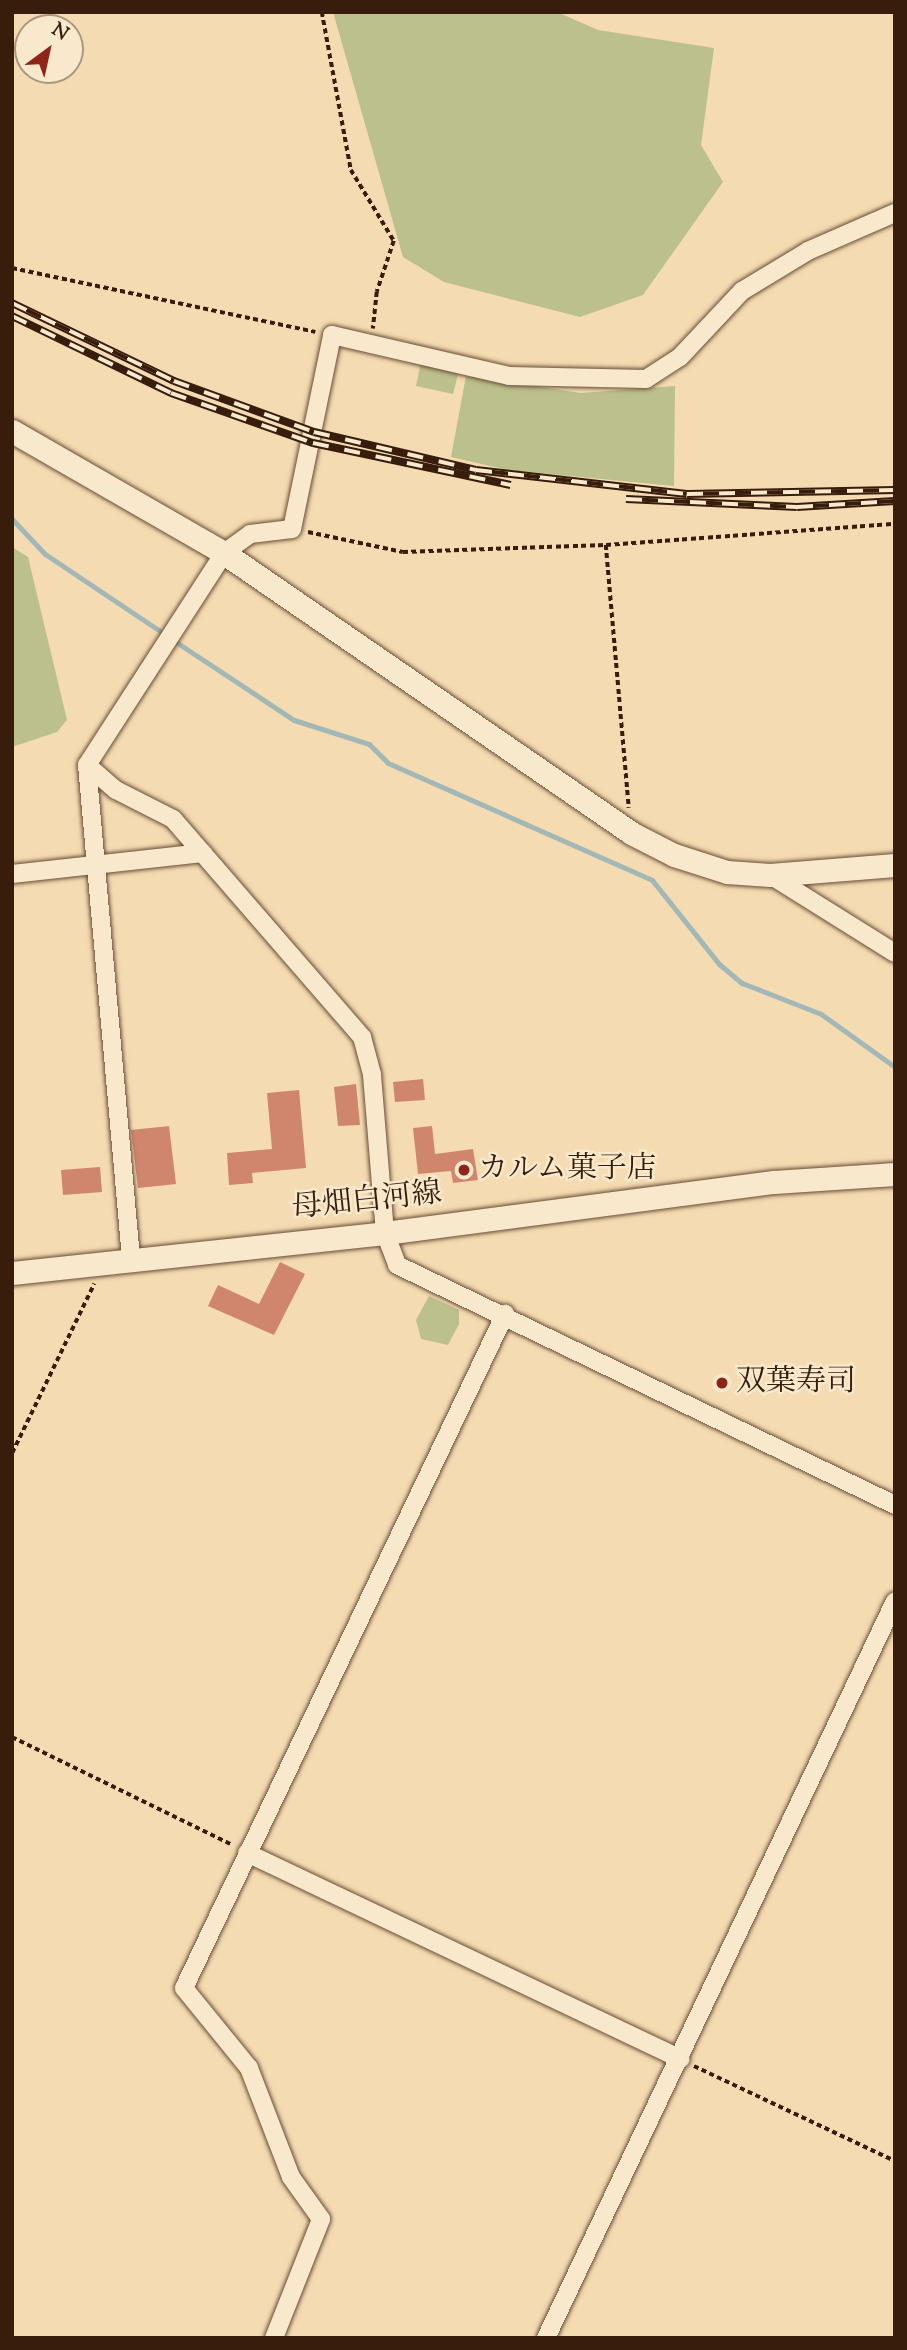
<!DOCTYPE html>
<meta charset="utf-8">
<style>
body{margin:0}
#map{position:relative;width:907px;height:2350px;overflow:hidden;background:#f5dbb1;font-family:"Sorts Mill Goudy","Noto Serif JP",serif}
div>[style]{position:absolute}
[style*='--x']{left:calc(var(--x)*1px);top:calc(var(--y)*1px);width:calc(var(--w)*1px);rotate:calc(var(--a)*1deg)}
.green>*{inset:0;background:#bbc08c}
.stream>*{height:5px;margin:-2.5px;padding:0 2.5px;transform-origin:2.5px;border-radius:2.5px;background:#a1b8b7}
.building>*{inset:0;background:#d0866d}
.path>*{height:3.5px;margin-top:-1.75px;transform-origin:0;background:repeating-linear-gradient(90deg,#381d0d 0 5px,transparent 0 8.5px)}
.roads{filter:drop-shadow(0 0 2px #674c36) drop-shadow(0 0 2px #674c36)}
.street>*{height:18px;margin:-9px;padding:0 9px;transform-origin:9px;border-radius:9px;background:#f8e8cc}
.secondary>*{height:23px;margin:-11.5px;padding:0 11.5px;transform-origin:11.5px;border-radius:11.5px;background:#f8e8cc}
.rail>*{height:8px;margin-top:-4px;transform-origin:0;background:repeating-linear-gradient(90deg,#f8e8cc 0 16px,#381d0d 0 32px);box-sizing:border-box;border-block:2px solid #381d0d}
.dots>*{width:19px;height:19px;translate:-50% -50%;box-sizing:border-box;border:4px solid #f8e8cc;border-radius:50%}
span{translate:-50% -50%;white-space:nowrap;text-align:center;line-height:1.15;-webkit-text-stroke:5px #f8e8cc;paint-order:stroke}
.poi-label{font-size:30px;color:#381d0d}
.left{translate:0 -50%;text-align:left}
.street-label{font-size:30px;color:#381d0d}
.frame{position:absolute;inset:0;border:14px solid #381d0d;pointer-events:none}
.north{position:absolute;left:14px;top:14px;width:70px;height:70px;box-sizing:border-box;background:#f8e8cc;border:2px solid #ab9780;border-radius:50%;rotate:33deg;font-size:19px;font-weight:700;line-height:28px;text-align:center;color:#381d0d}
.north::after{content:'';display:block;margin:auto;width:24px;height:32px;background:#8f2418;clip-path:polygon(50% 0,100% 100%,50% 72%,0 100%)}
</style>
<div id="map">
<div class="green">
<i style="clip-path:polygon(333px 12px,557px 12px,598px 30px,714px 48px,701px 145px,723px 182px,643px 295px,580px 317px,444px 282px,403px 257px)"></i>
<i style="clip-path:polygon(421px 362px,459px 370px,453px 394px,416px 386px)"></i>
<i style="clip-path:polygon(466px 376px,581px 393px,675px 386px,674px 486px,507px 470px,451px 457px)"></i>
<i style="clip-path:polygon(12px 547px,28px 557px,67px 720px,57px 732px,12px 747px)"></i>
<i style="clip-path:polygon(429px 1296px,459px 1310px,459px 1324px,448px 1345px,421px 1339px,416px 1320px)"></i>
</div>
<div class="stream">
<i style="--x:12;--y:519;--w:48;--a:46.7"></i>
<i style="--x:45;--y:554;--w:142;--a:33.8"></i>
<i style="--x:176;--y:642;--w:141;--a:33.5"></i>
<i style="--x:294;--y:720;--w:79;--a:17.7"></i>
<i style="--x:369;--y:744;--w:27;--a:45"></i>
<i style="--x:388;--y:763;--w:289;--a:23.9"></i>
<i style="--x:652;--y:880;--w:107;--a:51.4"></i>
<i style="--x:719;--y:964;--w:30;--a:40"></i>
<i style="--x:742;--y:983;--w:85;--a:21.4"></i>
<i style="--x:821;--y:1014;--w:91;--a:35.6"></i>
</div>
<div class="building">
<i style="clip-path:polygon(423px 1079px,425px 1100px,395px 1102px,393px 1082px)"></i>
<i style="clip-path:polygon(356px 1084px,360px 1125px,338px 1126px,334px 1087px)"></i>
<i style="clip-path:polygon(299px 1090px,306px 1168px,252px 1173px,253px 1183px,229px 1185px,227px 1153px,272px 1149px,267px 1093px)"></i>
<i style="clip-path:polygon(169px 1126px,176px 1184px,138px 1188px,131px 1130px)"></i>
<i style="clip-path:polygon(432px 1126px,435px 1154px,473px 1149px,478px 1180px,453px 1183px,451px 1171px,418px 1174px,413px 1128px)"></i>
<i style="clip-path:polygon(100px 1167px,102px 1192px,63px 1195px,61px 1170px)"></i>
<i style="clip-path:polygon(280px 1262px,305px 1274px,274px 1335px,208px 1306px,218px 1285px,259px 1304px)"></i>
</div>
<div class="path">
<i style="--x:322;--y:12;--w:161;--a:79.6"></i>
<i style="--x:351;--y:170;--w:83;--a:58.8"></i>
<i style="--x:394;--y:241;--w:54;--a:108.4"></i>
<i style="--x:377;--y:292;--w:37;--a:96"></i>
<i style="--x:12;--y:268;--w:310;--a:11.9"></i>
<i style="--x:308;--y:532;--w:97;--a:11.9"></i>
<i style="--x:403;--y:552;--w:203;--a:-2"></i>
<i style="--x:606;--y:545;--w:290;--a:-4.2"></i>
<i style="--x:606;--y:545;--w:264;--a:85"></i>
<i style="--x:12;--y:1453;--w:188;--a:-64.1"></i>
<i style="--x:12;--y:1737;--w:245;--a:26.1"></i>
<i style="--x:694;--y:2066;--w:222;--a:25.3"></i>
</div>
<div class="roads">
<div class="street">
<i style="--x:87;--y:765;--w:38;--a:41"></i>
<i style="--x:116;--y:790;--w:64;--a:27"></i>
<i style="--x:173;--y:819;--w:289;--a:49.1"></i>
<i style="--x:362;--y:1037;--w:39;--a:75"></i>
<i style="--x:372;--y:1075;--w:159;--a:85.3"></i>
<i style="--x:385;--y:1233;--w:34;--a:69"></i>
<i style="--x:397;--y:1265;--w:553;--a:25.73"></i>
<i style="--x:12;--y:874;--w:192;--a:-6.3"></i>
<i style="--x:770;--y:875;--w:147;--a:32"></i>
<i style="--x:131;--y:1258;--w:495;--a:-95.1"></i>
<i style="--x:87;--y:765;--w:252;--a:-57.1"></i>
<i style="--x:224;--y:553;--w:32;--a:-36"></i>
<i style="--x:250;--y:534;--w:42;--a:-6.8"></i>
<i style="--x:292;--y:529;--w:198;--a:-78.3"></i>
<i style="--x:332;--y:335;--w:182;--a:13"></i>
<i style="--x:509;--y:376;--w:137;--a:1.3"></i>
<i style="--x:646;--y:379;--w:40;--a:-32.9"></i>
<i style="--x:680;--y:357;--w:91;--a:-46.8"></i>
<i style="--x:742;--y:291;--w:77;--a:-31.2"></i>
<i style="--x:808;--y:251;--w:95;--a:-23.6"></i>
<i style="--x:247;--y:1853;--w:480;--a:25.4"></i>
<i style="--x:274;--y:2338;--w:128;--a:-68.4"></i>
<i style="--x:321;--y:2219;--w:52;--a:-125.5"></i>
<i style="--x:291;--y:2177;--w:117;--a:-111.1"></i>
<i style="--x:249;--y:2068;--w:103;--a:-129.1"></i>
<i style="--x:184;--y:1988;--w:747;--a:-64.53"></i>
<i style="--x:546;--y:2338;--w:815;--a:-64.66"></i>
</div>
<div class="secondary">
<i style="--x:12;--y:431;--w:245;--a:29.9"></i>
<i style="--x:224;--y:553;--w:494;--a:34.5"></i>
<i style="--x:631;--y:833;--w:48;--a:27.1"></i>
<i style="--x:674;--y:855;--w:56;--a:17.8"></i>
<i style="--x:727;--y:872;--w:43;--a:4"></i>
<i style="--x:770;--y:875;--w:125;--a:-4.6"></i>
<i style="--x:12;--y:1273;--w:375;--a:-6.1"></i>
<i style="--x:385;--y:1233;--w:392;--a:-7.5"></i>
<i style="--x:774;--y:1182;--w:121;--a:-3.8"></i>
</div>
</div>
<div class="rail">
<i style="--x:12;--y:303;--w:180;--a:25.7"></i>
<i style="--x:174;--y:381;--w:149;--a:20"></i>
<i style="--x:314;--y:432;--w:166;--a:13.2"></i>
<i style="--x:476;--y:470;--w:212;--a:6.5"></i>
<i style="--x:687;--y:494;--w:208;--a:-1.1"></i>
<i style="--x:12;--y:316;--w:177;--a:25.8"></i>
<i style="--x:171;--y:393;--w:151;--a:19.4"></i>
<i style="--x:313;--y:443;--w:202;--a:12"></i>
<i style="--x:626;--y:499;--w:171;--a:2.7"></i>
<i style="--x:797;--y:507;--w:98;--a:-3.5"></i>
</div>
<div class="dots">
<i style="left:464px;top:1170px;background:#8f2418"></i>
<i style="left:722px;top:1383px;background:#8f2418"></i>
</div>
<div class="poi-label">
<span class="left" style="left:478px;top:1170px">カルム菓子店</span>
<span class="left" style="left:736px;top:1383px">双葉寿司</span>
</div>
<div class="street-label">
<span style="left:367px;top:1202px;rotate:-6deg">母畑白河線</span>
</div>
<div class="frame"></div>
<div class="north">N</div>
</div>
